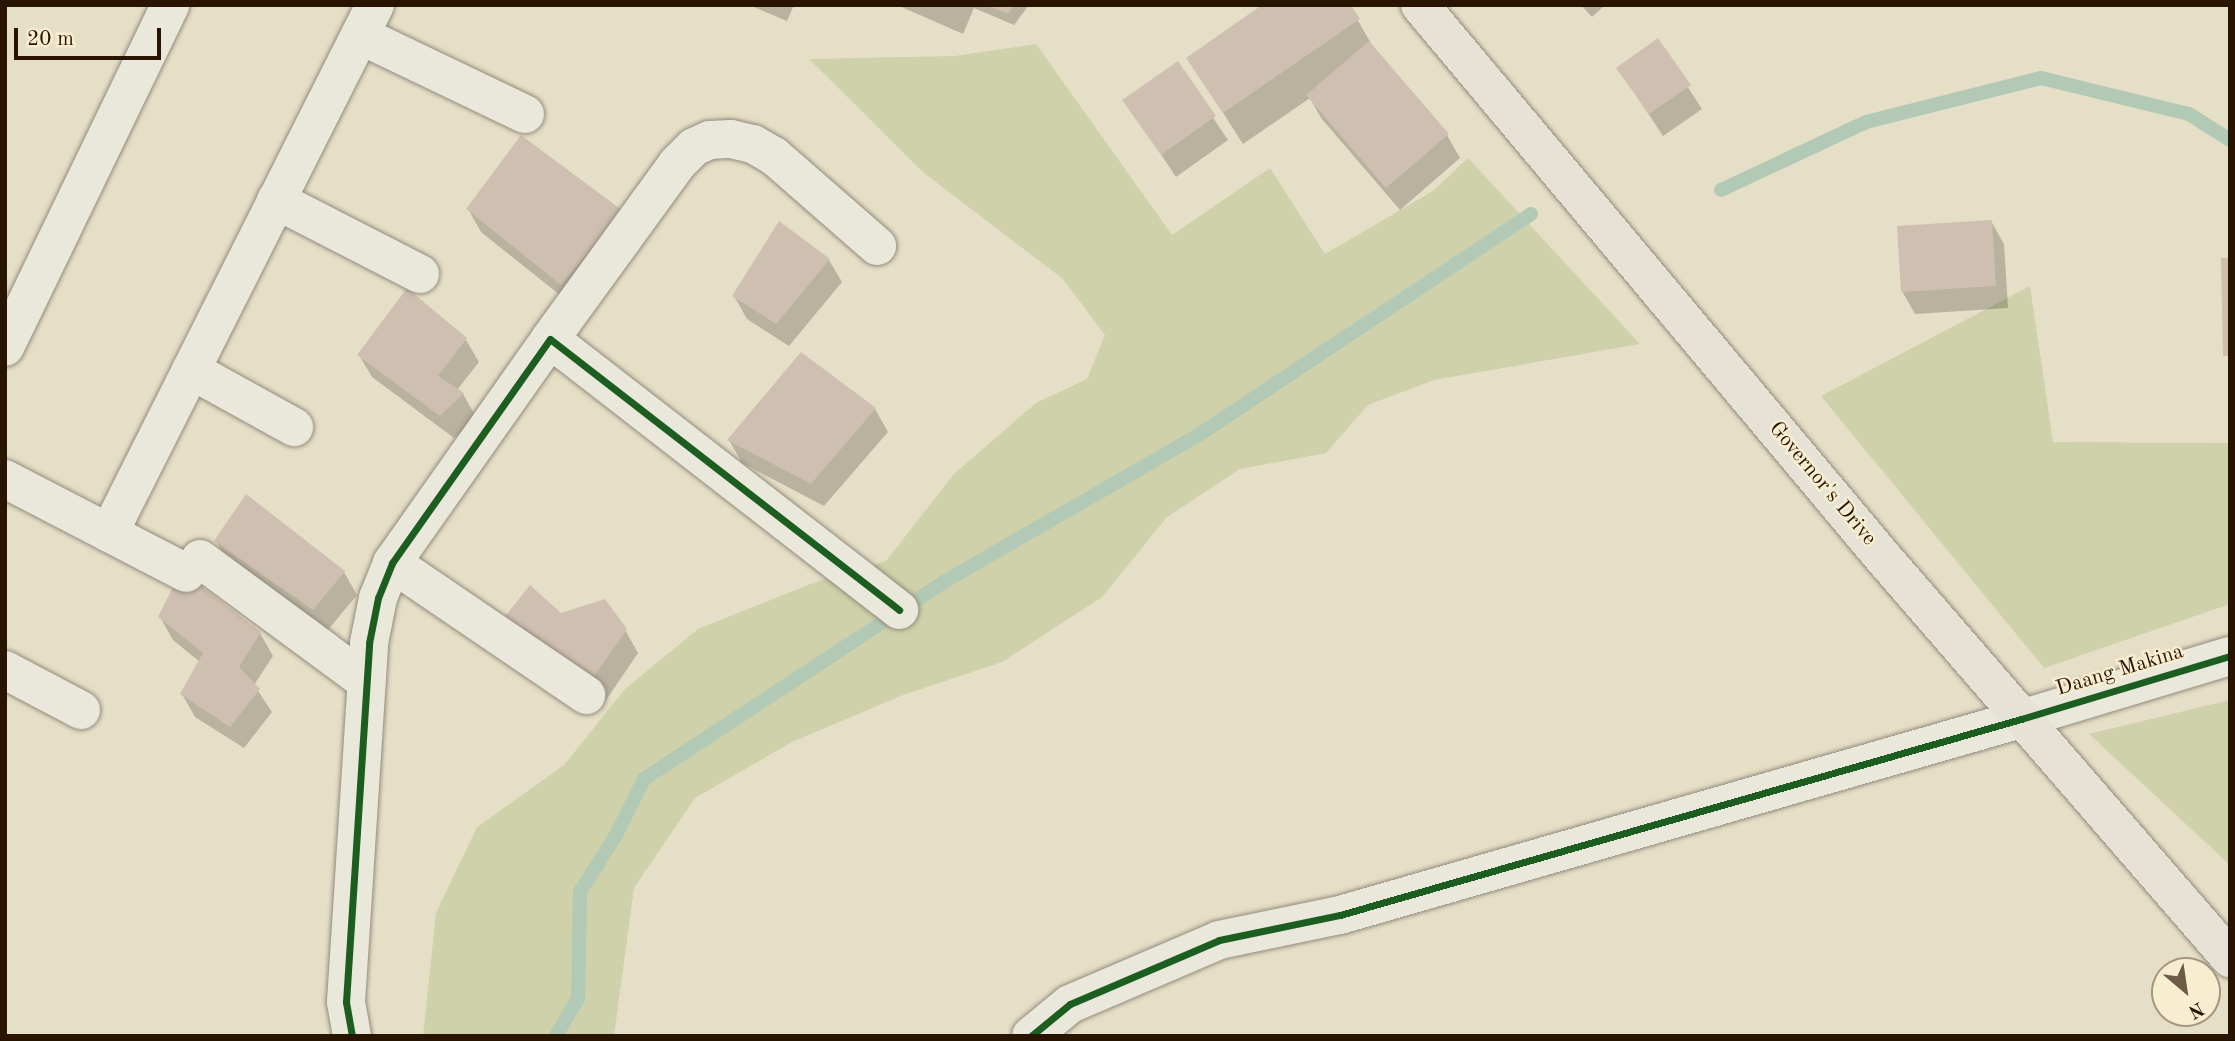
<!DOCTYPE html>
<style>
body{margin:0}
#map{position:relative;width:2235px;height:1041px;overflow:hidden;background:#e6dfc7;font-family:"Old Standard TT",serif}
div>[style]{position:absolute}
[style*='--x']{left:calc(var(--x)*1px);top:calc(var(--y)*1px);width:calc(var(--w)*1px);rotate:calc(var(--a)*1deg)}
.green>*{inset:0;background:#ced1a9}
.shadow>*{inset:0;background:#0003}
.stream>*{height:14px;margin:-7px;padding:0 7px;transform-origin:7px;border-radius:7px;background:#b2c9b5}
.building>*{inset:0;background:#cfbfb0}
.roads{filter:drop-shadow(0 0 2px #928b7c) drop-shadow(0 0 2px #928b7c)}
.minor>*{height:38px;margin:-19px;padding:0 19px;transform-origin:19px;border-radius:19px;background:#eae7db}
.major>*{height:38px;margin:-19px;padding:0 19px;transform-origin:19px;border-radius:19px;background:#e6e2d5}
.cycleway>*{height:7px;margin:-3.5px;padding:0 3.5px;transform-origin:3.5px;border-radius:3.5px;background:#1b5e20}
span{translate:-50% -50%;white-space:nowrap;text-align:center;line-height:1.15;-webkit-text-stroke:5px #f7eed2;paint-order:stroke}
.street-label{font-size:21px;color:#291402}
.frame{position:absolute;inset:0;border:7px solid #291402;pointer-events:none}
.north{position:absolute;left:2151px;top:957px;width:70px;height:70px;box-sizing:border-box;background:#f7eed2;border:2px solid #a5977f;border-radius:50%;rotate:151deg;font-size:19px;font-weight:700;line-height:28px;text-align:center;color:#291402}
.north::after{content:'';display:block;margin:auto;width:24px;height:32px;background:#6b5b47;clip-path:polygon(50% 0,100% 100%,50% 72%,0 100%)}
.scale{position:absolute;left:14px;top:28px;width:147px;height:32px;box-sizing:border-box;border:4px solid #291402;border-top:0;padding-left:9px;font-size:21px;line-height:24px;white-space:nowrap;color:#291402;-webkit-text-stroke:5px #f7eed2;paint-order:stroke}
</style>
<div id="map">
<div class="green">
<i style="clip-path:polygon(722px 5px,809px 59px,955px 56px,1036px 44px,1172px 235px,1270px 168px,1325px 254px,1433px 191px,1468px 158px,1640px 344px,1434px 380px,1368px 405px,1326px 453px,1240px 469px,1167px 517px,1102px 597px,1002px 662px,903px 695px,792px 742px,695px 798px,634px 888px,614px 1036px,423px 1036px,436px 913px,477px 827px,564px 765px,625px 689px,698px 629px,813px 583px,886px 561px,954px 474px,1036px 403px,1087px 379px,1105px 335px,1063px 279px,924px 173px,809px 59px)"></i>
<i style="clip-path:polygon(2030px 286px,2053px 442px,2230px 443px,2230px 604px,2044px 668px,1821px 396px)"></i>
<i style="clip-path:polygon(2230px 700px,2230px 865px,2089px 734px)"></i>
</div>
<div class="shadow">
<i style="clip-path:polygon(749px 5px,794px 5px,787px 21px)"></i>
<i style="clip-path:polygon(897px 5px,1029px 5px,1014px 25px,974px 8px,963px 34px)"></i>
<i style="clip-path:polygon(1349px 5px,1376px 52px,1447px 135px,1460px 158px,1400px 210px,1321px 118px,1310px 98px,1243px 144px,1188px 58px)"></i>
<i style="clip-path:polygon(1581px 5px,1605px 5px,1592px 17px)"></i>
<i style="clip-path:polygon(1658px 41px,1702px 109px,1663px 136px,1618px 68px)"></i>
<i style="clip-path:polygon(1177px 64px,1228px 140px,1176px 177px,1125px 100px)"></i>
<i style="clip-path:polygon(468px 209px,621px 212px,575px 307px,481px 232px)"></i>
<i style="clip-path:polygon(1991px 221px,2004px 244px,2008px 308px,1915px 314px,1902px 291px)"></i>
<i style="clip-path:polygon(829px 260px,842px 282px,789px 346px,747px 319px,734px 296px)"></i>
<i style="clip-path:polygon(466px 340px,479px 362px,457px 390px,463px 394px,476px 417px,454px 438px,372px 377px,359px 355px)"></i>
<i style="clip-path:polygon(875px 409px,888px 432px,824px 506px,742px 463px,729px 440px)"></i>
<i style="clip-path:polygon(247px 497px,344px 572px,357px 595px,327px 631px,229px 563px,216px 541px)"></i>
<i style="clip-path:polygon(560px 615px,625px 630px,638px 653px,604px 703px,518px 641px)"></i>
<i style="clip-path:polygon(160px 617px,260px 633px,273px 656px,254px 685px,272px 712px,244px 748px,195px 717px,182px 694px,200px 662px,173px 640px)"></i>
</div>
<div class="stream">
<i style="--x:1721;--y:190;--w:160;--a:-25.1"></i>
<i style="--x:1866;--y:122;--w:180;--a:-14.1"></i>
<i style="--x:2041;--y:78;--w:152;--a:13.7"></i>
<i style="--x:2189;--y:114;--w:49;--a:32.4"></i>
<i style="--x:556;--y:1036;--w:44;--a:-59.9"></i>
<i style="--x:578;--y:998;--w:106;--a:-88.9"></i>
<i style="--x:580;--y:892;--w:67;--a:-57.7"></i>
<i style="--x:616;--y:835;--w:63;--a:-63.4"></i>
<i style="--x:644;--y:779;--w:357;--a:-33.3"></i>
<i style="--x:942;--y:583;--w:294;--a:-30"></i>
<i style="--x:1197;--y:436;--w:401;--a:-33.6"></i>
</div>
<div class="building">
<i style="clip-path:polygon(986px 5px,1014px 5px,1008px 14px)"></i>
<i style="clip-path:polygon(1262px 5px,1351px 5px,1360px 19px,1223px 113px,1186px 58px)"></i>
<i style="clip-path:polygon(1658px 38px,1691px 85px,1649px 114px,1616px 68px)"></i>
<i style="clip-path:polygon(1369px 41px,1449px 134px,1386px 188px,1306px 95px)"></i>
<i style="clip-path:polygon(1178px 61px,1216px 116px,1161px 155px,1122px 100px)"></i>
<i style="clip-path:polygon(521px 135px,623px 211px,561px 285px,466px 209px)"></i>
<i style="clip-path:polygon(1992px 220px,1996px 286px,1901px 292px,1897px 226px)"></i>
<i style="clip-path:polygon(779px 221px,830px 259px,776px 324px,732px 296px)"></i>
<i style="clip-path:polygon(2221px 258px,2230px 258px,2230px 356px,2223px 356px)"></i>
<i style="clip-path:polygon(407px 288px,467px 338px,438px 376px,464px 393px,440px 416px,357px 355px)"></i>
<i style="clip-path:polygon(801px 352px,876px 408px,811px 484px,727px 440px)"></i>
<i style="clip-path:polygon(246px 494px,345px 571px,313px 610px,214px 541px)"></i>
<i style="clip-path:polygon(193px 580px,261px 632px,239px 667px,260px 689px,230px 727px,180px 694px,203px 653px,158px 617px,175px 583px)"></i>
<i style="clip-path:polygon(530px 585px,561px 613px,605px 599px,627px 629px,591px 681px,503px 619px)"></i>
</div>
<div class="roads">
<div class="minor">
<i style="--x:360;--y:35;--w:183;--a:25.6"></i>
<i style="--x:276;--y:200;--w:162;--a:27.2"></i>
<i style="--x:550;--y:339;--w:216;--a:-54"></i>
<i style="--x:677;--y:164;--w:24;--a:-45"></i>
<i style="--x:694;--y:147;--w:17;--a:-24"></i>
<i style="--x:710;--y:140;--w:21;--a:-3"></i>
<i style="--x:731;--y:139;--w:23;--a:13"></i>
<i style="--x:753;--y:144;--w:24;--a:30"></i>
<i style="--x:774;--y:156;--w:137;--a:41.1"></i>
<i style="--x:5;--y:347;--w:380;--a:-64.2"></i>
<i style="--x:191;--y:370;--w:118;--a:29"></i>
<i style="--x:5;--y:479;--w:204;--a:27.4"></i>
<i style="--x:109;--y:533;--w:591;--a:-63.26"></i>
<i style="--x:200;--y:559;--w:207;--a:36.4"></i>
<i style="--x:392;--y:563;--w:235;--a:34.2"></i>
<i style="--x:5;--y:670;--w:86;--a:27.8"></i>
<i style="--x:352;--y:1036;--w:35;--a:-100"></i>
<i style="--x:346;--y:1002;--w:360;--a:-86.3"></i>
<i style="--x:369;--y:643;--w:46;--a:-78.7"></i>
<i style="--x:378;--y:598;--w:38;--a:-68"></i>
<i style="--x:392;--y:563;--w:274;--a:-54.8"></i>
<i style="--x:550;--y:339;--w:442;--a:37.8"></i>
<i style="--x:1031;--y:1036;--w:50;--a:-39.4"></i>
<i style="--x:1070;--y:1004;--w:162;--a:-23.2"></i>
<i style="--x:1219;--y:940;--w:124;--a:-11.7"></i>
<i style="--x:1340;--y:915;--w:709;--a:-16.06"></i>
<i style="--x:2021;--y:719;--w:218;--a:-16.8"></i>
</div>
<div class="major">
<i style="--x:1420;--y:5;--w:716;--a:50.04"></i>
<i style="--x:1880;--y:554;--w:535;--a:49.1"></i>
</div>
</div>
<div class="cycleway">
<i style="--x:352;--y:1036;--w:35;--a:-100"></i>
<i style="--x:346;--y:1002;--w:360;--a:-86.3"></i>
<i style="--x:369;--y:643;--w:46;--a:-78.7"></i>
<i style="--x:378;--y:598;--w:38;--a:-68"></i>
<i style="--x:392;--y:563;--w:274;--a:-54.8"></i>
<i style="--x:550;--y:339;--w:442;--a:37.8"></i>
<i style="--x:1031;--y:1036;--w:50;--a:-39.4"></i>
<i style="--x:1070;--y:1004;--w:162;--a:-23.2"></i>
<i style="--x:1219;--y:940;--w:124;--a:-11.7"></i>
<i style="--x:1340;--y:915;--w:709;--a:-16.06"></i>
<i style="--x:2021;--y:719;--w:218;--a:-16.8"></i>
</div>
<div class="street-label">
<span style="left:1822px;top:484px;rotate:50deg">Governor's Drive</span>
<span style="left:2120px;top:671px;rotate:-17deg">Daang Makina</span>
</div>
<div class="frame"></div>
<div class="north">N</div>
<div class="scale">20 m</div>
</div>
